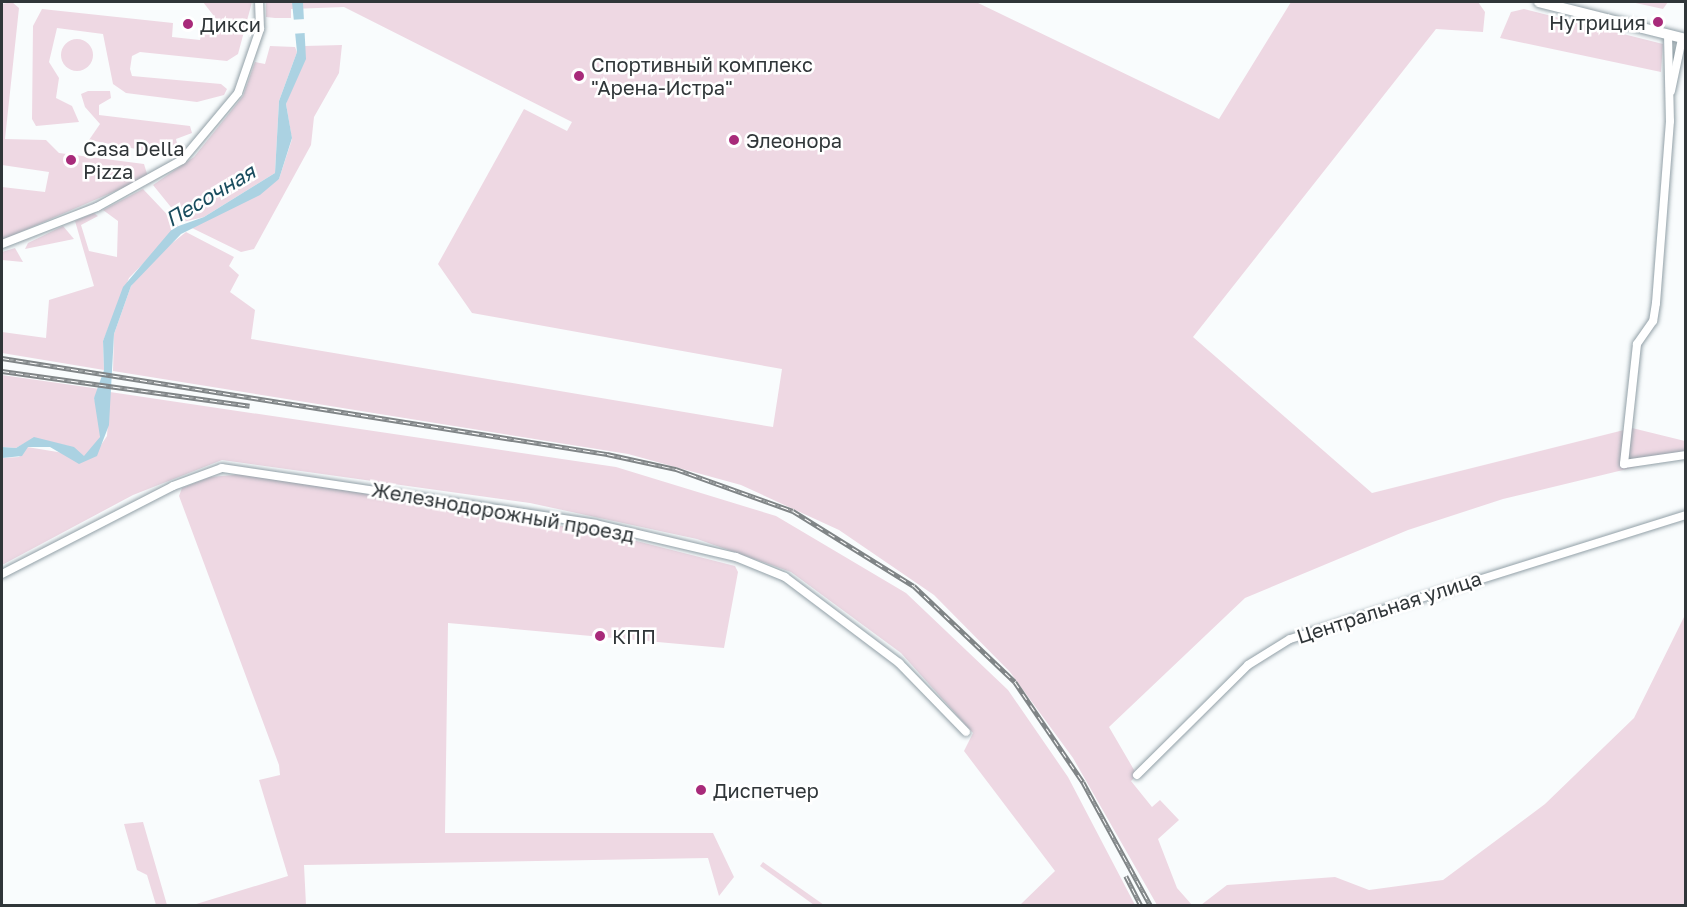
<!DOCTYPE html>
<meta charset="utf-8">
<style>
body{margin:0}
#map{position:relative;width:1687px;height:907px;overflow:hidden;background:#f9fcfd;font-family:"Golos Text",sans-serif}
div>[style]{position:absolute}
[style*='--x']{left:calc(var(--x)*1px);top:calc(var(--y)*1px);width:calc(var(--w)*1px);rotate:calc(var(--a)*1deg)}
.green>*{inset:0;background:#eed8e3}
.round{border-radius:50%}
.water>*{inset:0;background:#abd2e2}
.pier>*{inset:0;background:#f9fcfd}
.roads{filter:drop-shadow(0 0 2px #92a0a7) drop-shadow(0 0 2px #92a0a7)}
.minor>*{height:8px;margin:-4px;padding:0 4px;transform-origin:4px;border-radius:4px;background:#fff}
.major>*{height:10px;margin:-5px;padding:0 5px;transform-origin:5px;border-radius:5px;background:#fff}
.rail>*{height:4.5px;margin-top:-2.25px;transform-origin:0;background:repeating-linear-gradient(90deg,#fff 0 7px,#808587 0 14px);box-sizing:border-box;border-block:2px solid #808587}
.dots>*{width:16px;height:16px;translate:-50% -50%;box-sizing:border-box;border:3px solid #fff;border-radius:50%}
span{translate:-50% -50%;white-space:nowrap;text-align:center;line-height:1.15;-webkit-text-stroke:5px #fff;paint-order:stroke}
.poi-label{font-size:20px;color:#303639}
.right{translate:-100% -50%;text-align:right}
.left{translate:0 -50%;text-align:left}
.street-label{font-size:20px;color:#303639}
.water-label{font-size:21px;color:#194c5e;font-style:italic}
.frame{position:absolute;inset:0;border:3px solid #303639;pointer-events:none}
</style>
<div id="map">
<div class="green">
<i style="clip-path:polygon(12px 2px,19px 8px,5px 139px,46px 140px,59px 153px,144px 164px,148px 177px,2px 240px,2px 187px,45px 192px,49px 172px,2px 165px,2px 4px)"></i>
<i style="clip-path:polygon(203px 2px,252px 2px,238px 54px,227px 61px,140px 52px,132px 56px,130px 69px,132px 76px,221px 84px,227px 89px,224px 95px,197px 102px,126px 93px,113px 84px,103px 34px,57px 28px,49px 62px,59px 78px,56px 98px,72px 106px,79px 122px,36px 126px,32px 119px,33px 26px,42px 9px,173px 23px,172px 37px,200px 40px,202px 27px,224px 29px)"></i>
<i style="clip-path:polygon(266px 2px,976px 2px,1219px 119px,1291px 2px,1478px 2px,1485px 12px,1483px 32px,1436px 29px,1193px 337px,1372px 493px,1632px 428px,1685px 441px,1685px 455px,1503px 499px,1408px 530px,1245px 598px,1109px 727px,1137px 775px,1131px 781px,1152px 807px,1160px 800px,1179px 820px,1158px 839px,1177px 888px,1192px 905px,1157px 905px,1073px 758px,1010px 672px,934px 595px,839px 530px,741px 485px,628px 454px,113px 371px,114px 334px,131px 286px,151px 260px,186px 232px,234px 257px,229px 266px,239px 275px,230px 292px,255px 310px,251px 339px,773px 427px,782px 369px,472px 313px,438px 264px,524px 109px,567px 131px,572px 122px,344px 7px,291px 9px,291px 18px,275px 18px,266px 17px)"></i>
<i style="clip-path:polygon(1631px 2px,1668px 2px,1663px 9px)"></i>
<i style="clip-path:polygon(1524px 9px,1663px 44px,1661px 72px,1500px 38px,1511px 12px)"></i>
<i class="round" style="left:61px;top:39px;width:32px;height:32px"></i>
<i style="clip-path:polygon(342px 45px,339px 73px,314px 117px,311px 145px,254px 249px,241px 252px,192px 228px,279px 179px,292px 139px,286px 104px,305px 46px)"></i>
<i style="clip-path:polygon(270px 46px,295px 47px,297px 52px,279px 101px,275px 173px,204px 217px,183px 222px,153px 185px,194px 157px,243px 96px,255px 62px,265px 64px)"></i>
<i style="clip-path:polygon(88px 91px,110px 91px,111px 98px,99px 105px,99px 115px,190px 126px,192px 133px,176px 139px,179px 152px,173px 156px,89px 140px,100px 124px,85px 107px,81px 94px)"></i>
<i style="clip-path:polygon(143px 189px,179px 227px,129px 278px,103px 341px,104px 370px,2px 353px,2px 332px,46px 338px,49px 300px,94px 286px,75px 221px,94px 213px,98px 216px,81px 225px,89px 251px,117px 257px,118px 221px,103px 210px)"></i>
<i style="clip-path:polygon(63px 226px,74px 239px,25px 249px,28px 243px)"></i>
<i style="clip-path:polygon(15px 248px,23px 262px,2px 260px,2px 252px)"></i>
<i style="clip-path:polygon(2px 375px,100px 389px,94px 398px,101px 422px,99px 448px,107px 436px,110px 392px,616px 467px,776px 516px,906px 593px,1008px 690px,1068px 777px,1135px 905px,1020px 905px,1055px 871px,964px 751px,973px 733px,901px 653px,791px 572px,697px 539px,530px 503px,222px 460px,133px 495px,2px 565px,2px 458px,19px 457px,27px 447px,76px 455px,68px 446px,34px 438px,16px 448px,2px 447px)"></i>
<i style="clip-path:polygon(245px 474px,605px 533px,735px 566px,738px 572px,724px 648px,448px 623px,445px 833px,713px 833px,734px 877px,719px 896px,708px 858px,304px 865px,306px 905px,193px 905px,288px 876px,259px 780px,280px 775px,279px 765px,179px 496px,182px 488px,210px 477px)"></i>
<i style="clip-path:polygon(1685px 615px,1685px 905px,1201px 905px,1227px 885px,1335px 877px,1369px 890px,1443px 880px,1545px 804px,1634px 718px)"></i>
<i style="clip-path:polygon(143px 822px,167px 905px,156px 905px,147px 875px,137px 870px,124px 824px)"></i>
<i style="clip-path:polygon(763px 862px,824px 905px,814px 905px,760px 866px)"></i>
</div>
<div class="water">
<i style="clip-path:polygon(292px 2px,303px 2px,306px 59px,286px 104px,292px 138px,279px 179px,260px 195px,181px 234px,131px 286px,114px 334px,109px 425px,97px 456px,79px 464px,50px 447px,28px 447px,22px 456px,2px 458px,2px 447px,16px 448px,34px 437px,74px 447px,84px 456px,100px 437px,94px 398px,104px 370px,103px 341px,123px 287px,173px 228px,204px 217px,275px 173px,279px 101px,297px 52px)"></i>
</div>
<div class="pier">
<i style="clip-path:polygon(306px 19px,305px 33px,290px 34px,288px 20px)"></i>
</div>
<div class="roads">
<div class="minor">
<i style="--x:1668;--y:35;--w:86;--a:88.7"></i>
<i style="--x:1670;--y:121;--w:183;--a:94.4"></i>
<i style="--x:1656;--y:303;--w:18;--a:99"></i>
<i style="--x:1653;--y:321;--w:28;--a:125"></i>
<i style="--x:1637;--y:344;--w:121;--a:96.2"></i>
<i style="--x:1624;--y:464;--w:63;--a:-8.3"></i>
<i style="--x:1671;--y:91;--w:53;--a:-78.1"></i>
<i style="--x:2;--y:244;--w:102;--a:-21.3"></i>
<i style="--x:97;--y:207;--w:97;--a:-28.9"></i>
<i style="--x:182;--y:160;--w:87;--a:-50.1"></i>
<i style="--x:238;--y:93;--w:68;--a:-71"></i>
<i style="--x:260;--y:29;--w:27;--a:-92"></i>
<i style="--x:2;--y:574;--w:192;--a:-27.2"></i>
<i style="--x:173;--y:486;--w:52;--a:-20.2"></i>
<i style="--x:222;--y:468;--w:377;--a:8.5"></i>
<i style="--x:595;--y:524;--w:145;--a:13.2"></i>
<i style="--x:736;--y:557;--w:53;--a:22.2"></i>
<i style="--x:785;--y:577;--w:143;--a:37"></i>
<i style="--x:899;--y:663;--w:96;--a:45.8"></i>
<i style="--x:1137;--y:775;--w:156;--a:-44.7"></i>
<i style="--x:1248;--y:665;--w:49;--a:-31.8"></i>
<i style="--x:1290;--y:639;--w:415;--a:-17.4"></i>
</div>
<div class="major">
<i style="--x:1539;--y:2;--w:152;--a:14.1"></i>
</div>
</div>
<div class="rail">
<i style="--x:2;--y:358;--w:613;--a:9.02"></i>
<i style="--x:607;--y:454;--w:71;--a:12.3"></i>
<i style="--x:676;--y:469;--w:124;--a:19.7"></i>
<i style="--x:793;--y:511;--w:142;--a:31.8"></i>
<i style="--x:914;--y:586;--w:139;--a:43.5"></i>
<i style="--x:1015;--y:682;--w:121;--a:55.8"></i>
<i style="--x:1083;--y:782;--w:141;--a:61.3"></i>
<i style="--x:2;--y:371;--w:250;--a:8"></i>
<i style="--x:1126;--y:876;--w:34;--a:63"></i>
</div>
<div class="dots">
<i style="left:1658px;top:22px;background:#a82a7a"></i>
<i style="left:188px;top:24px;background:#a82a7a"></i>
<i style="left:579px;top:76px;background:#a82a7a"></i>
<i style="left:734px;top:140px;background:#a82a7a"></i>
<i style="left:71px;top:160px;background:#a82a7a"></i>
<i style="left:600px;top:636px;background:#a82a7a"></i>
<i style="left:701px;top:790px;background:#a82a7a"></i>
</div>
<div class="poi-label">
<span class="right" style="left:1646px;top:22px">Нутриция</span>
<span class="left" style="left:200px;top:24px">Дикси</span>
<span class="left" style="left:591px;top:76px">Спортивный комплекс<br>"Арена-Истра"</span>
<span class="left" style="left:746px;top:140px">Элеонора</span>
<span class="left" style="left:83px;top:160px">Casa Della<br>Pizza</span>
<span class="left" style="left:612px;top:636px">КПП</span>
<span class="left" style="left:713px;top:790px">Диспетчер</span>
</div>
<div class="street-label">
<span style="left:503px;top:512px;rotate:10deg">Железнодорожный проезд</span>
<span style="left:1389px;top:607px;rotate:-18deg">Центральная улица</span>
</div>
<div class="water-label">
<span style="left:210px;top:195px;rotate:-31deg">Песочная</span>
</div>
<div class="frame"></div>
</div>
